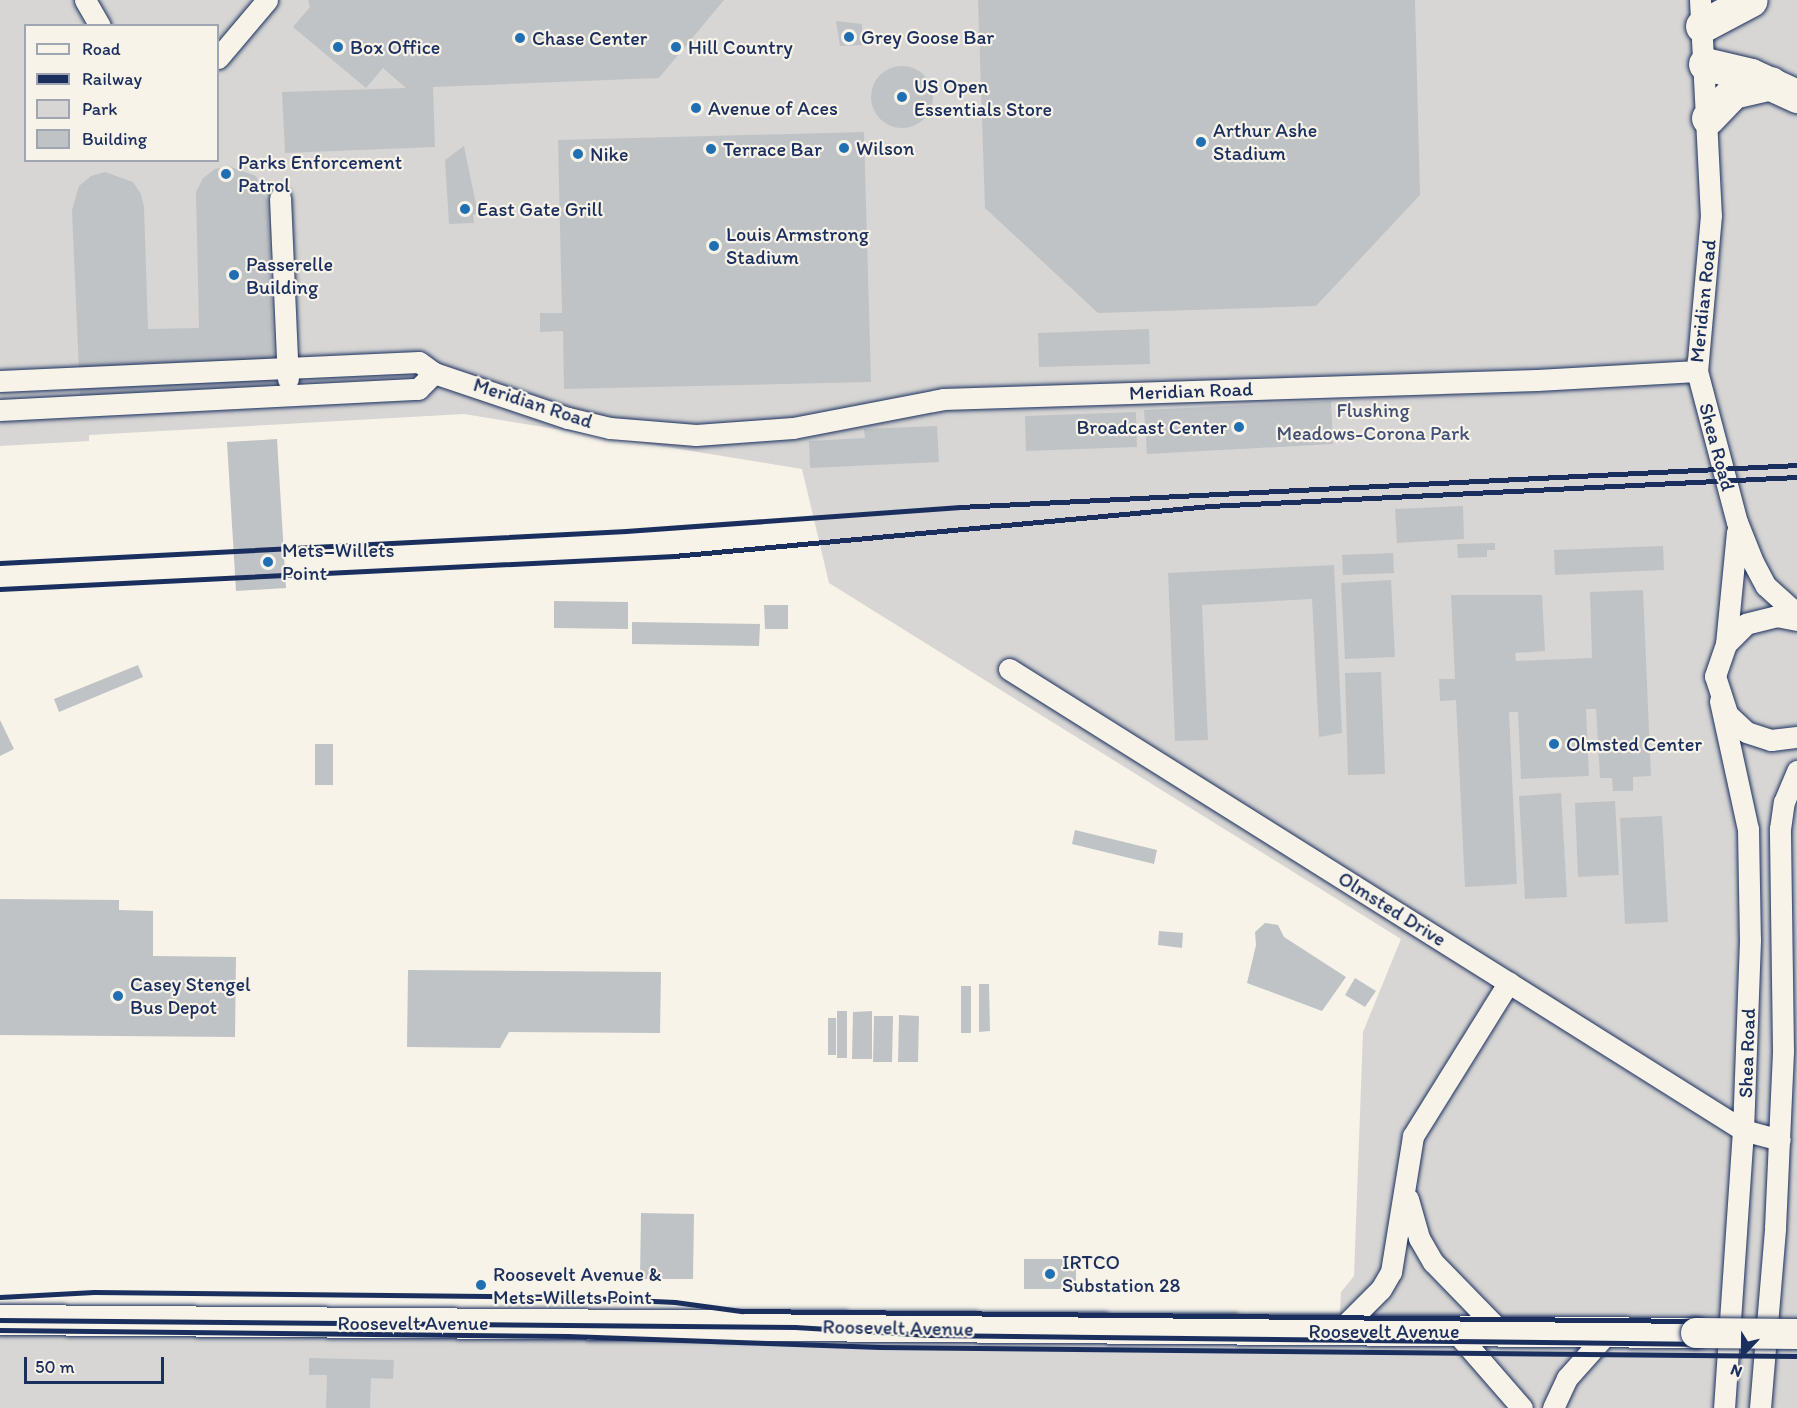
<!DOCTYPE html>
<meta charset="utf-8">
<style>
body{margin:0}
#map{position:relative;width:1797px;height:1408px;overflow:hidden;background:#f7f3e8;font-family:Itim,sans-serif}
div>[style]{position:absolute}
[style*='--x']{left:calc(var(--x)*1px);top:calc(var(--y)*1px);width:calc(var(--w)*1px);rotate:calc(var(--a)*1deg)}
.green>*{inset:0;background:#d7d6d4}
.building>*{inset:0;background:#c0c3c5}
.round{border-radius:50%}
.roads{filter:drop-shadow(0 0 2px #1b2f5e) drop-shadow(0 0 2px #1b2f5e)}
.street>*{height:21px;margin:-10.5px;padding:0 10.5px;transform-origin:10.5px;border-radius:10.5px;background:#f7f3e8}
.secondary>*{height:30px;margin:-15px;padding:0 15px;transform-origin:15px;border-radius:15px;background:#f7f3e8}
.highway>*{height:33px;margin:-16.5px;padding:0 16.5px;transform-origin:16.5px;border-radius:16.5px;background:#f7f3e8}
.rail>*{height:4.5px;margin:-2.25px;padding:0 2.25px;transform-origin:2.25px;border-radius:2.25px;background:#1b2f5e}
.bridges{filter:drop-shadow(0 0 2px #1b2f5e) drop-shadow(0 0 2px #1b2f5e)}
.secondary-bridge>*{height:30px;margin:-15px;padding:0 15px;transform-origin:15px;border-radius:15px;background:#f7f3e8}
.dots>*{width:16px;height:16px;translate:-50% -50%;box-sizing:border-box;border:3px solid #f7f3e8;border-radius:50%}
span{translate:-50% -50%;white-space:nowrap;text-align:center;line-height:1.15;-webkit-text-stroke:4.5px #f7f3e8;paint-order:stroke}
.poi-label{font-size:20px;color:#1b2f5e}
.left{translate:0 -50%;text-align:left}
.right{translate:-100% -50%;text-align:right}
.street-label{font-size:20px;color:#1b2f5e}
.park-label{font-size:20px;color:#415076}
.legend{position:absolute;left:24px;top:24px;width:195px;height:138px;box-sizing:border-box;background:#f7f3e8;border:2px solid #9fa5b1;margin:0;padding:8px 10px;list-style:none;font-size:18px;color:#1b2f5e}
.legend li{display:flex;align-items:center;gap:12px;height:30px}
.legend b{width:30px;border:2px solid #9fa5b1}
.north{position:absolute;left:1713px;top:1324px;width:60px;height:60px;-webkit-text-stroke:4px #f7f3e8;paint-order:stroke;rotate:202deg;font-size:16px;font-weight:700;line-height:24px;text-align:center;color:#1b2f5e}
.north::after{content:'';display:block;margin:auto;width:21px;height:27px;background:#1b2f5e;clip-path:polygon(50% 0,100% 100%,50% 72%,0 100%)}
.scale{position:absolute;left:24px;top:1357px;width:140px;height:27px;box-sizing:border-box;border:3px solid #1b2f5e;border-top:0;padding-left:8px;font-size:18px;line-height:21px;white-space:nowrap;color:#1b2f5e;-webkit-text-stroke:4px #f7f3e8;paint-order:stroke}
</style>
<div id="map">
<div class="green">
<i style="clip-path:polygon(evenodd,0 0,1797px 0,1797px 1408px,0 1408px,0 1320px,1339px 1331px,1341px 1292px,1354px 1276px,1363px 1032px,1401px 939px,829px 583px,802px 469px,464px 414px,89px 435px,89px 441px,0 446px,0 0,26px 26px,218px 26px,218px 160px,26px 160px,26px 26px)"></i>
</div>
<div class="building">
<i style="clip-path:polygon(308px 0,724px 0,659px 78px,433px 87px,435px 147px,285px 153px,282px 92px,406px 88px,383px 68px,366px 88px,293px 27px,310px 7px)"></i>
<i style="clip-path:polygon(978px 0,1415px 0,1420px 195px,1316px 306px,1098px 313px,985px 208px)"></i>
<i style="clip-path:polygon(836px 21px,862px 24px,862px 45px,840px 46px)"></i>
<i class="round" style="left:871px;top:66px;width:62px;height:62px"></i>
<i style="clip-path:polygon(864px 132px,871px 382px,564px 389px,563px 331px,540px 332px,540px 313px,562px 313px,558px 140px)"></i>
<i style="clip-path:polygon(464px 146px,478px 214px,473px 215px,474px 223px,449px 224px,445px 160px)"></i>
<i style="clip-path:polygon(229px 166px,256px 176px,267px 200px,275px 385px,80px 396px,72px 210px,79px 186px,91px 176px,105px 172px,133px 182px,141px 194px,144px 207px,148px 329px,199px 328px,196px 192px,203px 178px,215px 169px)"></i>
<i style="clip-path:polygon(1149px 329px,1150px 364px,1039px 367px,1038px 333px)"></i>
<i style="clip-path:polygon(1331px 401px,1333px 444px,1147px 454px,1144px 410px)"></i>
<i style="clip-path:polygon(1136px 412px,1137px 447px,1026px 451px,1025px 416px)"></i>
<i style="clip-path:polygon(937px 426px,939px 462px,810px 468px,809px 441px,865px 438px,864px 429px)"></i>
<i style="clip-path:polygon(277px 439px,286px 588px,236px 591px,227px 442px)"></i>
<i style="clip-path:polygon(1463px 506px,1464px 539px,1397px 543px,1395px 509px)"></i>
<i style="clip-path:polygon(1495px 543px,1495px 550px,1487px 550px,1487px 557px,1458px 558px,1457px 544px)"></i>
<i style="clip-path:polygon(1663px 546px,1664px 570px,1555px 575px,1554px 550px)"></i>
<i style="clip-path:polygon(1393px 553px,1394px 573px,1343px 575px,1342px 555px)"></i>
<i style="clip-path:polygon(1334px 565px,1342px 733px,1319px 737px,1312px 599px,1202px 605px,1208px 740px,1175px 741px,1168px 573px)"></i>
<i style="clip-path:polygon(1391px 580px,1395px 657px,1345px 659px,1341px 583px)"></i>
<i style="clip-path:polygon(1643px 590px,1651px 776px,1633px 777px,1633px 791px,1613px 791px,1612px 778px,1600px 778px,1596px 709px,1586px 709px,1589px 776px,1521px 779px,1518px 712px,1509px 712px,1517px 884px,1465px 887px,1456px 700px,1440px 701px,1439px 679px,1455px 679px,1451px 595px,1542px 595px,1545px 651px,1515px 653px,1516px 661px,1592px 658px,1590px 592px)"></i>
<i style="clip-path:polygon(554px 601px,628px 602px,628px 629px,554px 628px)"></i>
<i style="clip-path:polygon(764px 605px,788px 605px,788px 629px,765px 629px)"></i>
<i style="clip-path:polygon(632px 622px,760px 624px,759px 646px,632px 644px)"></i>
<i style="clip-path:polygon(138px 665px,143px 677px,59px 712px,54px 699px)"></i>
<i style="clip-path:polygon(1381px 672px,1385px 774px,1348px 775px,1345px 673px)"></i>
<i style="clip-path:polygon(0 720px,14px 749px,0 756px)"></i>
<i style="clip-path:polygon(315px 744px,333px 744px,333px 785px,315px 785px)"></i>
<i style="clip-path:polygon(1561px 793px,1567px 897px,1525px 899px,1519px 796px)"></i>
<i style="clip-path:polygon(1615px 801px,1619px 875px,1578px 877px,1575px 803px)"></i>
<i style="clip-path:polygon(1662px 816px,1668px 922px,1625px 924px,1620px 818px)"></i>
<i style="clip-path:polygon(1075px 830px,1157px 850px,1154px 864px,1072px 844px)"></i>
<i style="clip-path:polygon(0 899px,119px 900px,119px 910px,153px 911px,153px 956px,236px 957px,235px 1037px,0 1035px)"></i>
<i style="clip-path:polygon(1265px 923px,1278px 925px,1284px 937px,1346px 977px,1322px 1011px,1247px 983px,1256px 945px,1255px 932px)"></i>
<i style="clip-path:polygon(1159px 931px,1183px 933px,1182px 948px,1158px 945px)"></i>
<i style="clip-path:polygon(408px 970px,661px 972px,660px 1033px,509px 1032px,500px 1048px,407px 1047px)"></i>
<i style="clip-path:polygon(1355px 978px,1376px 991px,1365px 1007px,1345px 995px)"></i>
<i style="clip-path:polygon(979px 984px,989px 984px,990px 1031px,979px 1032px)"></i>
<i style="clip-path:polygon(961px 986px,971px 986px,971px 1033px,961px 1033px)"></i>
<i style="clip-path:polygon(837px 1011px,847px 1011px,847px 1058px,837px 1058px)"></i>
<i style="clip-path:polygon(872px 1011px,872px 1059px,852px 1059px,853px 1012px)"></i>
<i style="clip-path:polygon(899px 1015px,919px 1016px,918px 1062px,898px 1062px)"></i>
<i style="clip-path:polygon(874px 1016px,893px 1016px,892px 1062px,873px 1062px)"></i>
<i style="clip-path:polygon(828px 1018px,836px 1018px,836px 1055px,828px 1055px)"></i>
<i style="clip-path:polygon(641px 1213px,694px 1214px,693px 1279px,640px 1279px)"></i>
<i style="clip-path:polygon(1024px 1259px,1076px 1259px,1076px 1289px,1024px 1289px)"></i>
<i style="clip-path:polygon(309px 1358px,394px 1360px,393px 1379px,371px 1378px,370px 1408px,326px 1408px,327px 1375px,309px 1375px)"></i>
</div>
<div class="roads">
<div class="street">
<i style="--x:85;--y:0;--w:30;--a:60"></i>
<i style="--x:1700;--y:0;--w:215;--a:87.1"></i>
<i style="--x:1711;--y:215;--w:157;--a:95.1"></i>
<i style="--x:1697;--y:371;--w:156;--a:75.2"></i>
<i style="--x:1737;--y:522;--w:43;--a:68.2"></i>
<i style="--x:1753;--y:562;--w:27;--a:62"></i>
<i style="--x:1766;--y:586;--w:42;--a:42.1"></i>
<i style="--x:218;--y:58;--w:76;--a:-49.8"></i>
<i style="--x:280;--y:198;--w:181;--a:87.5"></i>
<i style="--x:0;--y:381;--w:419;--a:-2.6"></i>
<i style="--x:419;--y:362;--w:19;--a:36"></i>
<i style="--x:434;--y:373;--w:141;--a:18.6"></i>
<i style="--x:568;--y:418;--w:43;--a:13.4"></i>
<i style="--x:610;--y:428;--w:86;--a:4.7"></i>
<i style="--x:696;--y:435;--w:97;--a:-4.1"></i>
<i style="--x:793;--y:428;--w:153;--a:-10.9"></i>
<i style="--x:943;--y:399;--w:594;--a:-1.83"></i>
<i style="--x:1537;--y:380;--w:160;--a:-3.2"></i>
<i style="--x:0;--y:410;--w:419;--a:-2.9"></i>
<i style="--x:418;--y:389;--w:23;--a:-45"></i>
<i style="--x:1797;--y:620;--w:20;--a:-169"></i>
<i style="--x:1777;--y:616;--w:32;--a:166"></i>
<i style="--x:1746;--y:624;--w:28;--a:135"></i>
<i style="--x:1726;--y:644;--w:34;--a:109"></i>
<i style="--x:1715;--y:676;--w:40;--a:72"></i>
<i style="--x:1727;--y:714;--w:26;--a:43"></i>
<i style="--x:1746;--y:732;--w:26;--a:18"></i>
<i style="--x:1771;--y:740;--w:26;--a:-7"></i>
<i style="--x:1726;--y:644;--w:113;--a:-84.4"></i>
<i style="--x:1009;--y:669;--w:867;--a:32.13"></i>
<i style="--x:1743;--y:1130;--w:38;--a:15"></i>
<i style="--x:1720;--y:701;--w:131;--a:77.7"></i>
<i style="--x:1748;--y:829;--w:111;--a:89"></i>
<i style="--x:1750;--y:940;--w:190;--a:92.1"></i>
<i style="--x:1743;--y:1130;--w:279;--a:93.9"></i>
<i style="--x:1408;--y:1199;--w:41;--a:74.2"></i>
<i style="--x:1419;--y:1238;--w:28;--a:60"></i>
<i style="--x:1433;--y:1262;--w:96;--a:45.8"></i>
<i style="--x:1339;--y:1331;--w:59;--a:-45"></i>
<i style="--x:1381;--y:1289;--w:20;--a:-60"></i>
<i style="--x:1391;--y:1272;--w:138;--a:-80.8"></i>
<i style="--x:1413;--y:1136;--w:181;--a:-58.1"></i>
<i style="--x:1455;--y:1331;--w:102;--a:49"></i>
<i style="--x:1553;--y:1408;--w:33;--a:-65"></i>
<i style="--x:1567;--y:1378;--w:62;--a:-48.3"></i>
<i style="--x:1760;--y:1408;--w:181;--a:-85.2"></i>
<i style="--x:1775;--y:1228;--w:178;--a:-87.4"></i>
<i style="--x:1783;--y:1050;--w:221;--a:-90.8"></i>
<i style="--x:1780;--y:829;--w:27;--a:-82"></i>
<i style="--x:1784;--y:802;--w:34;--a:-67"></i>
</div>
<div class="secondary">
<i style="--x:0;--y:1320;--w:1696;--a:0.44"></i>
</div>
<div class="highway">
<i style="--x:1702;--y:26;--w:55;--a:-28"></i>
<i style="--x:1705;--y:64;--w:47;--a:13.4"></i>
<i style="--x:1751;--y:75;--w:51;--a:24.5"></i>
<i style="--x:1708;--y:118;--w:36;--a:-46"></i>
<i style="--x:1733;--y:92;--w:39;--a:-13"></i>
</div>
</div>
<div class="rail">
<i style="--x:0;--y:563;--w:627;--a:-2.93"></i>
<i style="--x:626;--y:531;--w:335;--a:-4.1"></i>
<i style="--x:960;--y:507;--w:838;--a:-2.87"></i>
<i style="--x:0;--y:589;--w:675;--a:-2.8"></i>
<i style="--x:674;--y:556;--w:538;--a:-5.33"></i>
<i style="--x:1210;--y:506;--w:588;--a:-2.83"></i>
<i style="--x:0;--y:1297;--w:94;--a:-3"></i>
<i style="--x:94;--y:1292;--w:473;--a:0.6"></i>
<i style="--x:567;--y:1297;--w:108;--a:2.7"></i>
<i style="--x:675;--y:1302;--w:68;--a:7.7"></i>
<i style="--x:742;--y:1311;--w:1055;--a:0.6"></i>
<i style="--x:0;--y:1320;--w:795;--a:0.5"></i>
<i style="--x:795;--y:1327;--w:134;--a:3.4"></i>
<i style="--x:929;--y:1335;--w:868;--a:0.66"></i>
<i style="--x:0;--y:1330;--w:568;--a:0.61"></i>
<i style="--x:568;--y:1336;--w:312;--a:2"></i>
<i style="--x:880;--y:1347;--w:917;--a:0.56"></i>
</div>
<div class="bridges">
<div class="secondary-bridge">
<i style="--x:1696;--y:1333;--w:101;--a:0.6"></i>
</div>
</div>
<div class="dots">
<i style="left:849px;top:37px;background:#1f6fb2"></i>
<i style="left:520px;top:38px;background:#1f6fb2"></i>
<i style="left:338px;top:47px;background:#1f6fb2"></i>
<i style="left:676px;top:47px;background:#1f6fb2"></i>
<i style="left:902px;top:97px;background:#1f6fb2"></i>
<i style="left:696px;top:108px;background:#1f6fb2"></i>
<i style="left:1201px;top:142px;background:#1f6fb2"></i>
<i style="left:844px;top:148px;background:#1f6fb2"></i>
<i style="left:711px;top:149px;background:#1f6fb2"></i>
<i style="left:578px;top:154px;background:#1f6fb2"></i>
<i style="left:226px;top:174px;background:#1f6fb2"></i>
<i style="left:465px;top:209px;background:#1f6fb2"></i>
<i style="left:714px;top:246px;background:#1f6fb2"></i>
<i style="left:234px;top:275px;background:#1f6fb2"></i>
<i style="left:1239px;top:427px;background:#1f6fb2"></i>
<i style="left:268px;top:562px;background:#1f6fb2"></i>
<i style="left:1554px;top:744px;background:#1f6fb2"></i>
<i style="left:118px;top:996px;background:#1f6fb2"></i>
<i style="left:1050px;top:1274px;background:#1f6fb2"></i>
<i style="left:481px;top:1285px;background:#1f6fb2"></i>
</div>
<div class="poi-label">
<span class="left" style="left:861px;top:37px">Grey Goose Bar</span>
<span class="left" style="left:532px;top:38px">Chase Center</span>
<span class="left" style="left:350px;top:47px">Box Office</span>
<span class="left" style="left:688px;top:47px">Hill Country</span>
<span class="left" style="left:914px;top:98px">US Open<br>Essentials Store</span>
<span class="left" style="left:708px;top:108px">Avenue of Aces</span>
<span class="left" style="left:1213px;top:142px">Arthur Ashe<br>Stadium</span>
<span class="left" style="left:856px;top:148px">Wilson</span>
<span class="left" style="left:723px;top:149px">Terrace Bar</span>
<span class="left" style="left:590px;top:154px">Nike</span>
<span class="left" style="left:238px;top:174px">Parks Enforcement<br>Patrol</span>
<span class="left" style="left:477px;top:209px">East Gate Grill</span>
<span class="left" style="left:726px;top:246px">Louis Armstrong<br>Stadium</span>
<span class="left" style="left:246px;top:276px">Passerelle<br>Building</span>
<span class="right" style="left:1227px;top:427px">Broadcast Center</span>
<span class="left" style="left:282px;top:562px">Mets–Willets<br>Point</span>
<span class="left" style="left:1566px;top:744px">Olmsted Center</span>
<span class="left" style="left:130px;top:996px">Casey Stengel<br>Bus Depot</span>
<span class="left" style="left:1062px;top:1274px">IRTCO<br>Substation 28</span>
<span class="left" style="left:493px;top:1286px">Roosevelt Avenue &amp;<br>Mets-Willets Point</span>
</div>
<div class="street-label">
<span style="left:1703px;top:301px;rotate:-84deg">Meridian Road</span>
<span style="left:1191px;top:391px;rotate:-2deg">Meridian Road</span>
<span style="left:533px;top:403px;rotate:18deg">Meridian Road</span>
<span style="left:1717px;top:447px;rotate:75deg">Shea Road</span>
<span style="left:1392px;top:909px;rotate:32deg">Olmsted Drive</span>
<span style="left:1747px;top:1053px;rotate:-88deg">Shea Road</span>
<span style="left:413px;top:1323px">Roosevelt Avenue</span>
<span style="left:898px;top:1328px;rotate:1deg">Roosevelt Avenue</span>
<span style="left:1384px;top:1331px">Roosevelt Avenue</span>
</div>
<div class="park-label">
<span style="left:1373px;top:422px">Flushing<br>Meadows-Corona Park</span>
</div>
<ul class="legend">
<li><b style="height:8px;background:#f7f3e8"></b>Road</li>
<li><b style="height:8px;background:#1b2f5e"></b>Railway</li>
<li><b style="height:16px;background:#d7d6d4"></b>Park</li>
<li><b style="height:16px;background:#c0c3c5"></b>Building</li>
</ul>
<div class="north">N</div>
<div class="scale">50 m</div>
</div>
